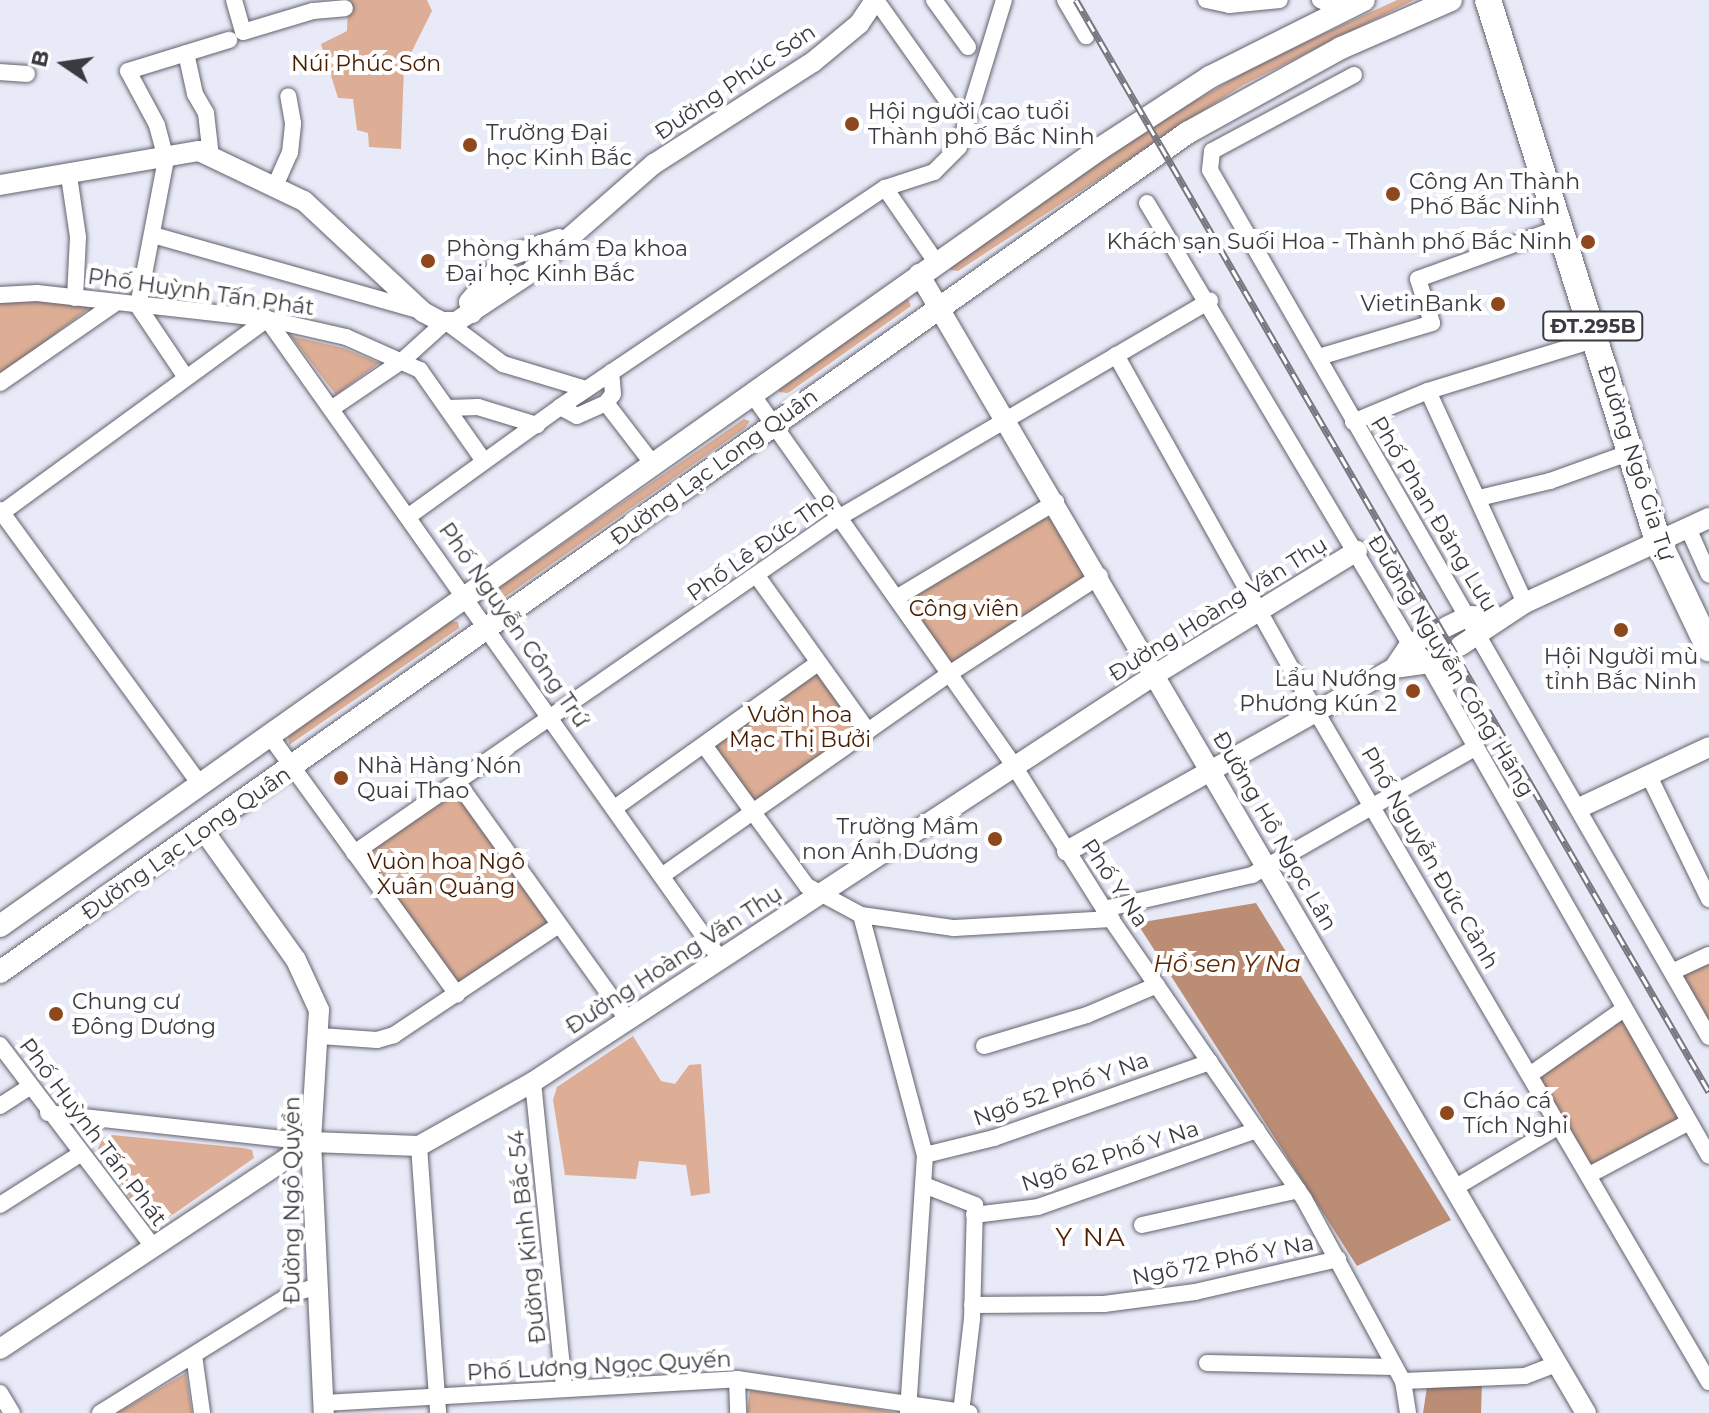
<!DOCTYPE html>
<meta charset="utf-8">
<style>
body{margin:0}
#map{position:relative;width:1709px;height:1413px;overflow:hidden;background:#e9eaf7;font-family:Montserrat,sans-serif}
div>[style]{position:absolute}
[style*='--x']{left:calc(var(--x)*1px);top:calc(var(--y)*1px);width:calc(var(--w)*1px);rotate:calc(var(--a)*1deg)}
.green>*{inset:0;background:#ddae95}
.water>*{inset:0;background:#bb8d75}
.roads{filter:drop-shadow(0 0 2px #61626d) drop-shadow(0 0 2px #61626d)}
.minor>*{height:16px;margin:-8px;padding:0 8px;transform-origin:8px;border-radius:8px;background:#fff}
.tertiary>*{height:20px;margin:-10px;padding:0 10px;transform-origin:10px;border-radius:10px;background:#fff}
.secondary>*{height:22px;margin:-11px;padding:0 11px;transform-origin:11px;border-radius:11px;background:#fff}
.primary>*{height:26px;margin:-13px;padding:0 13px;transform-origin:13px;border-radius:13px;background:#fff}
.rail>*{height:7px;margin-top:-3.5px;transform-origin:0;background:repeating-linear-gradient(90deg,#fff 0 12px,#777780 0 24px);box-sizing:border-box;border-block:2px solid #777780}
.dots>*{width:22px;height:22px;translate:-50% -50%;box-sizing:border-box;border:4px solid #fff;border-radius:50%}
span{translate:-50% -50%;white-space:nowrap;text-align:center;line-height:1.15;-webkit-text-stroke:8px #fff;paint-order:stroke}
.shield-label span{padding:2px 6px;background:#fff;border:2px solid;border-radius:6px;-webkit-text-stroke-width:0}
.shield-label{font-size:20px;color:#3a3a40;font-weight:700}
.park-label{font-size:22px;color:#471c00}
.street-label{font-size:22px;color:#3a3a40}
.poi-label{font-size:22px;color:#3a3a40}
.left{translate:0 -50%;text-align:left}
.right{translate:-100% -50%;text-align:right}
.water-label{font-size:24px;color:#602700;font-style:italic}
.quarter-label{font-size:26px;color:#4e2001;letter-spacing:2px}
.north{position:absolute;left:24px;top:24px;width:80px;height:80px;-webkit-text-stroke:6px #fff;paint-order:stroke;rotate:283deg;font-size:22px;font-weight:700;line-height:32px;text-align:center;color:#3a3a40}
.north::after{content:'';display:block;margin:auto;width:28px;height:36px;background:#3a3a40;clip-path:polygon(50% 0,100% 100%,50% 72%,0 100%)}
</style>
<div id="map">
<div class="green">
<i style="clip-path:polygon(348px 0,427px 0,432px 11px,404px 67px,401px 149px,369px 147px,368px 133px,357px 130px,353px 99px,338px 98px,321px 44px,347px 31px)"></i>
<i style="clip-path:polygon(1397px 0,1414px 0,1243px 85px,958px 271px,950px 270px,952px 262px,1174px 113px,1262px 62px)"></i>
<i style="clip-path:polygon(13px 299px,85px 304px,88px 309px,0 376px,0 301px)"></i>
<i style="clip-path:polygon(908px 299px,911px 306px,788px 393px,779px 392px,779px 385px)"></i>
<i style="clip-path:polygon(291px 336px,343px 348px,379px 363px,336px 395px)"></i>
<i style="clip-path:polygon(744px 419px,750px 421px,745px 428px,502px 599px,494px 598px,498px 588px)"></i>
<i style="clip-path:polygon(1044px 518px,1053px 519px,1086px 569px,1083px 583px,954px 662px,945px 662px,905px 597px)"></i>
<i style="clip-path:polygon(450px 621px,458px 622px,459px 628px,289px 745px,288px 734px)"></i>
<i style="clip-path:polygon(812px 670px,821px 671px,860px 732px,758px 804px,749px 802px,710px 749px)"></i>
<i style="clip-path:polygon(452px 797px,464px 798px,551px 920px,550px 927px,462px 985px,453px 983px,363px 860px,367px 848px)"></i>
<i style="clip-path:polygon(1709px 956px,1709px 1032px,1679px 970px)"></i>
<i style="clip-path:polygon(1620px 1015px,1681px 1121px,1591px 1168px,1534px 1075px)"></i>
<i style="clip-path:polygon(633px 1036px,661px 1081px,675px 1084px,689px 1065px,701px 1064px,710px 1193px,691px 1196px,686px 1165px,639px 1161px,636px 1179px,565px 1175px,553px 1100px,557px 1087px)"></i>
<i style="clip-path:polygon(113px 1135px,243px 1148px,252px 1150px,254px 1158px,155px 1227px,148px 1225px,98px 1148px,103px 1138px)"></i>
<i style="clip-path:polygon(186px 1373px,192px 1413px,117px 1413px)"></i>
<i style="clip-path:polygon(750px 1390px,865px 1407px,897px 1413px,747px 1413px)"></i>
</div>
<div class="water">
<i style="clip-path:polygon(1256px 903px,1451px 1220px,1357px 1266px,1137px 923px)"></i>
<i style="clip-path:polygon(1482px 1383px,1481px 1413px,1423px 1413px,1427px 1387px)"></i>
</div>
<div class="roads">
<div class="minor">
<i style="--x:234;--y:0;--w:33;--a:74"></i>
<i style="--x:243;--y:32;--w:73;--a:-16.7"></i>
<i style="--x:313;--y:11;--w:32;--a:-5"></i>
<i style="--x:876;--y:0;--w:126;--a:54.7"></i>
<i style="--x:934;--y:0;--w:58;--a:54.1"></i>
<i style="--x:1065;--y:0;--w:42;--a:59.7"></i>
<i style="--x:1206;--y:0;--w:24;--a:12"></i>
<i style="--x:1229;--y:5;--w:51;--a:-5.6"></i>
<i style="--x:1320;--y:0;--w:23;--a:25"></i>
<i style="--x:186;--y:53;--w:42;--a:77.6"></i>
<i style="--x:195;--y:94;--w:22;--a:60"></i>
<i style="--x:206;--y:113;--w:44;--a:83.5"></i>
<i style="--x:0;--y:72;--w:27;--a:4"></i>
<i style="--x:1354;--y:75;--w:161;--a:151.8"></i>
<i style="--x:1212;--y:151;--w:19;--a:96"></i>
<i style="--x:1210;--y:170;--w:1000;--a:60.08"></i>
<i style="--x:69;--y:176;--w:62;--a:81.6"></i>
<i style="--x:78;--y:237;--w:61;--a:92.8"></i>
<i style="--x:275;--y:186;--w:36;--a:-66"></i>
<i style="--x:290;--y:153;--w:30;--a:-84"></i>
<i style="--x:293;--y:123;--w:27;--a:-100"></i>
<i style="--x:885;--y:188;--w:52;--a:-18.1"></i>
<i style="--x:934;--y:172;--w:35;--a:-45"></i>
<i style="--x:959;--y:147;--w:154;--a:-73"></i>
<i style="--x:1147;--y:203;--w:513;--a:59.19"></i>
<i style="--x:1410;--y:644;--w:26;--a:47"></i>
<i style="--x:1428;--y:663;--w:567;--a:60.32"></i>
<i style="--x:153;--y:235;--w:279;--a:15.8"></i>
<i style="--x:0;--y:295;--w:37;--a:-3"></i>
<i style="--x:37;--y:293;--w:231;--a:6.4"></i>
<i style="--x:267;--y:319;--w:81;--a:12.8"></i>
<i style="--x:346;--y:337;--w:81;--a:24"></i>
<i style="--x:420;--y:370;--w:111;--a:54.9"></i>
<i style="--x:448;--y:323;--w:69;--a:36.7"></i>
<i style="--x:503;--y:364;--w:87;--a:16.8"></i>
<i style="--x:1116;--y:355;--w:385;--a:60.8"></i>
<i style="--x:1304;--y:691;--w:801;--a:59.63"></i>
<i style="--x:1319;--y:357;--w:118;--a:-16.7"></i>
<i style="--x:1432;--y:323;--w:46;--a:-107.7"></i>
<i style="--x:1418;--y:279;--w:153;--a:-19.9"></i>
<i style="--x:185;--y:376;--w:84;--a:-123.9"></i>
<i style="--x:138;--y:306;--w:150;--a:-79.2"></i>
<i style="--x:166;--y:159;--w:35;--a:-105"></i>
<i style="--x:157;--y:125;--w:61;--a:-118.2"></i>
<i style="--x:128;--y:71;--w:106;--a:-17.1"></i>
<i style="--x:0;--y:383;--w:139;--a:-34.7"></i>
<i style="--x:1428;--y:391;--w:233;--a:65.4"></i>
<i style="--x:752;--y:394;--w:455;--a:54.8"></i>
<i style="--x:1014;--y:766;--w:169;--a:57.8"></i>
<i style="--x:1104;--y:909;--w:352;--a:55.4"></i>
<i style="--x:1304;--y:1199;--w:207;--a:61.5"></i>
<i style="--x:1403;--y:1381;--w:32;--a:81"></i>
<i style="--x:606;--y:403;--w:11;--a:-52"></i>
<i style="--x:613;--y:394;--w:22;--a:-95"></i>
<i style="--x:560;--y:407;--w:19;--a:28"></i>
<i style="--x:577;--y:416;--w:32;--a:-24"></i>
<i style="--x:606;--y:403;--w:77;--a:52.4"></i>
<i style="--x:449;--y:408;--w:29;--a:-2"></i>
<i style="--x:478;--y:407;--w:62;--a:17"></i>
<i style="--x:331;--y:409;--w:87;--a:-34.2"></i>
<i style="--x:403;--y:360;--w:57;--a:-42.1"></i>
<i style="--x:1353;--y:422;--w:81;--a:-22.5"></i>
<i style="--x:1428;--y:391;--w:177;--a:-17.1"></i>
<i style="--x:1479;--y:498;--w:73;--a:-13.5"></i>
<i style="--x:1550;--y:481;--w:86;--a:-19.7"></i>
<i style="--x:0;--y:510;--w:341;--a:53.9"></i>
<i style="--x:0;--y:514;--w:331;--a:-36.1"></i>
<i style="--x:267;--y:319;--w:784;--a:54.71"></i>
<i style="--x:409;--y:516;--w:186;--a:-35.8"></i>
<i style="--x:560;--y:407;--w:392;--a:-34"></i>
<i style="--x:885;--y:188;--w:90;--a:55.4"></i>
<i style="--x:1688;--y:528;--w:51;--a:65.9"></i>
<i style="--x:757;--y:576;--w:191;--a:54.4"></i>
<i style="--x:896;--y:598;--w:187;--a:-31"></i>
<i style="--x:270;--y:736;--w:319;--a:54.1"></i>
<i style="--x:704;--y:745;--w:175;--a:53.9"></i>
<i style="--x:807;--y:886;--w:61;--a:28.2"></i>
<i style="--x:861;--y:915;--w:248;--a:75.1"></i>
<i style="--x:925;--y:1155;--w:259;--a:93.8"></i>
<i style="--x:1649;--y:776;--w:137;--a:64"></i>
<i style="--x:458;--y:783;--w:290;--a:54.4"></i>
<i style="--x:616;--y:807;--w:248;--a:-35.5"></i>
<i style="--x:354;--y:853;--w:589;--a:-34.69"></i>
<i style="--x:838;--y:518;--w:431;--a:-30.3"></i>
<i style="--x:663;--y:875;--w:350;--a:-35.1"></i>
<i style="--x:949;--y:674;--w:180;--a:-33"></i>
<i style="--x:1104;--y:909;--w:152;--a:-12.9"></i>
<i style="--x:1252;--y:875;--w:257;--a:-29.7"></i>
<i style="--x:861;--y:915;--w:94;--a:8"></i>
<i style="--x:954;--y:928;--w:158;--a:-3.3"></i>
<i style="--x:1674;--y:971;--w:38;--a:-25"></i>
<i style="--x:320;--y:1036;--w:57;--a:4"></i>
<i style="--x:377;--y:1040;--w:18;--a:-16"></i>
<i style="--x:394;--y:1035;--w:198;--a:-33.7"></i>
<i style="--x:0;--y:1045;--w:251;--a:52.8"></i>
<i style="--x:984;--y:1046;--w:108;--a:-16.8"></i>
<i style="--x:1087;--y:1015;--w:76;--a:-23.2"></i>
<i style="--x:1531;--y:1074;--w:113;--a:-35"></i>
<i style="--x:533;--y:1082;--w:308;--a:84.2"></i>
<i style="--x:0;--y:1106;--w:35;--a:-33"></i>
<i style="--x:48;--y:1113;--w:265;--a:6.3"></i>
<i style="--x:419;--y:1146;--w:268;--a:85.9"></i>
<i style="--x:925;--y:1155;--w:71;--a:-13.8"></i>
<i style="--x:994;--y:1138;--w:229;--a:-19.4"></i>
<i style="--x:1589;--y:1175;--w:113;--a:-27.9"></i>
<i style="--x:924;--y:1185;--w:55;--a:21.4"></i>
<i style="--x:975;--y:1205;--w:114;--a:91.5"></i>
<i style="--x:972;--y:1319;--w:94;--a:96.7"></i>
<i style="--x:1456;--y:1187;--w:122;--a:-30.6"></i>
<i style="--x:0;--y:1205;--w:95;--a:-32.5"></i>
<i style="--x:974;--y:1215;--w:64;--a:-7.1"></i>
<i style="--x:1038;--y:1207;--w:232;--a:-19.4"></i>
<i style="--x:1142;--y:1225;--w:160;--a:-12.6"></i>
<i style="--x:972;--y:1305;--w:132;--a:-0.4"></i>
<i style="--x:1104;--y:1304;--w:92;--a:-7.5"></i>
<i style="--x:1195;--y:1292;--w:147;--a:-13"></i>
<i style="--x:194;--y:1355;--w:59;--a:82.1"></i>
<i style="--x:1207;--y:1363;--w:187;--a:1.2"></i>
<i style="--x:737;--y:1379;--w:34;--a:88"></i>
<i style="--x:1403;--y:1381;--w:122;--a:-2.3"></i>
<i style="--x:1525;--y:1376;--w:34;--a:-21"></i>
<i style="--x:0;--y:1393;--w:23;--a:59"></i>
<i style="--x:324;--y:1403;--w:414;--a:-3.3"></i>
<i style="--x:737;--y:1379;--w:235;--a:8.3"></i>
<i style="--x:100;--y:1413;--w:225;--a:-31.9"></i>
<i style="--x:291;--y:1294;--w:25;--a:-16"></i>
</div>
<div class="tertiary">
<i style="--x:0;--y:185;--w:202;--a:-9.7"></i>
<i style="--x:199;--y:151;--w:116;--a:25.5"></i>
<i style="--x:304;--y:201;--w:163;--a:43"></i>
<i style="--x:423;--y:312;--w:21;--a:28"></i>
<i style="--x:442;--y:322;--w:14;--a:0"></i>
<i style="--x:456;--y:322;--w:85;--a:-33.5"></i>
<i style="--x:527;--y:275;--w:169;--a:-41.2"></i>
<i style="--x:654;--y:164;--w:189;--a:-32.7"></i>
<i style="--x:813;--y:62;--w:60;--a:-39.6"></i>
<i style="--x:859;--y:24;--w:29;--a:-56"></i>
<i style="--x:919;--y:274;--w:1320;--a:59.65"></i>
<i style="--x:472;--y:313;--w:11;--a:-105"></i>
<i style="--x:469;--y:302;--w:46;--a:-49.4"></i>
<i style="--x:499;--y:267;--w:8;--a:-90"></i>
<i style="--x:499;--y:259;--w:63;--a:-18.4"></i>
<i style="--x:1446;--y:627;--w:25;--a:-26"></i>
<i style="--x:1469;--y:616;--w:28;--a:2"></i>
<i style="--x:1460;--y:646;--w:78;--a:-33.5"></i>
<i style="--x:1525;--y:603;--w:203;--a:-24.8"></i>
<i style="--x:1394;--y:668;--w:29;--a:-56"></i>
<i style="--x:1410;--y:644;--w:26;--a:-25"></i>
<i style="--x:1581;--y:807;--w:141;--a:-25.1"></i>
<i style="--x:204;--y:831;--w:158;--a:54.5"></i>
<i style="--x:296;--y:960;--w:55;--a:65.3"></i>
<i style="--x:319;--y:1010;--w:132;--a:93.5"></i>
<i style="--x:311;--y:1142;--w:271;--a:87.3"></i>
<i style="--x:1067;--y:851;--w:375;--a:-29.2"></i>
<i style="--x:1394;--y:668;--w:34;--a:-8"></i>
<i style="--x:1428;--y:663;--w:21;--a:-28"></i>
<i style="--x:0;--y:1349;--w:374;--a:-33.6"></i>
<i style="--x:311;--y:1142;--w:108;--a:2.1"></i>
<i style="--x:419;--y:1146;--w:131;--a:-29.3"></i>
<i style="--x:533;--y:1082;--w:745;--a:-33.22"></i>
<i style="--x:1156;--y:674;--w:236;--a:-31.5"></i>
</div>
<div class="secondary">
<i style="--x:0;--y:926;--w:1348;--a:-35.25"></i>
<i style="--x:1101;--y:148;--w:130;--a:-33.1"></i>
<i style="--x:1210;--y:77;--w:172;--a:-26.6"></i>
<i style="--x:0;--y:972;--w:1454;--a:-35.25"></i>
<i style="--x:1187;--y:133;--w:176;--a:-28.9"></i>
<i style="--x:1341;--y:48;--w:120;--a:-23.6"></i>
</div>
<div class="primary">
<i style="--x:1488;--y:0;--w:567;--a:72.56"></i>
<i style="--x:1658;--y:541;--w:119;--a:64.5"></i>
</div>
</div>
<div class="rail">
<i style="--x:1076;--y:0;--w:1262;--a:59.9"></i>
</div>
<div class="dots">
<i style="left:852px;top:124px;background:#8d481e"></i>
<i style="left:470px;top:145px;background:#8d481e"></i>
<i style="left:1393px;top:194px;background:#8d481e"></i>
<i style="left:1588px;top:242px;background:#8d481e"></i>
<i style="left:428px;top:261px;background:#8d481e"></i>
<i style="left:1498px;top:304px;background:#8d481e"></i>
<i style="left:1621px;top:630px;background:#8d481e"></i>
<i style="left:1413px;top:691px;background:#8d481e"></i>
<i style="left:341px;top:778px;background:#8d481e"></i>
<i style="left:995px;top:839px;background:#8d481e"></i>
<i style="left:56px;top:1014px;background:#8d481e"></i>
<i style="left:1447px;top:1113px;background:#8d481e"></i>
</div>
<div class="shield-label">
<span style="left:1593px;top:326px">ĐT.295B</span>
</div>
<div class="park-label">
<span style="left:366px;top:64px">Núi Phúc Sơn</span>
<span style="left:964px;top:609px">Công viên</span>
<span style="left:800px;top:727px">Vườn hoa<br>Mạc Thị Bưởi</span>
<span style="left:446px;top:874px">Vuòn hoa Ngô<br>Xuân Quảng</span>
</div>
<div class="street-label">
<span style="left:735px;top:82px;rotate:-34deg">Đường Phúc Sơn</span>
<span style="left:201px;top:292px;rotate:8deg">Phố Huỳnh Tấn Phát</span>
<span style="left:1636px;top:463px;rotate:72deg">Đường Ngô Gia Tự</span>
<span style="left:714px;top:467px;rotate:-36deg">Đường Lạc Long Quân</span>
<span style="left:1434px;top:514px;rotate:59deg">Phố Phan Đăng Lưu</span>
<span style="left:761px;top:546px;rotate:-35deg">Phố Lê Đức Thọ</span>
<span style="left:1218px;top:609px;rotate:-32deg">Đường Hoàng Văn Thụ</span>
<span style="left:514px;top:625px;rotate:55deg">Phố Nguyễn Công Trứ</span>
<span style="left:1451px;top:666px;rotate:59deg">Đường Nguyễn Công Hãng</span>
<span style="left:1275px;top:831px;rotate:60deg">Đường Hồ Ngọc Lân</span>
<span style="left:186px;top:843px;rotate:-35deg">Đường Lạc Long Quân</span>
<span style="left:1430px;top:858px;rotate:60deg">Phố Nguyễn Đức Cảnh</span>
<span style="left:1115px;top:883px;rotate:56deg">Phố Y Na</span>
<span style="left:674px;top:960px;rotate:-33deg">Đường Hoàng Văn Thụ</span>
<span style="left:1061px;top:1089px;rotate:-19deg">Ngõ 52 Phố Y Na</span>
<span style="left:93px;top:1132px;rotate:53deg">Phố Huỳnh Tấn Phát</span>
<span style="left:1110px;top:1156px;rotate:-18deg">Ngõ 62 Phố Y Na</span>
<span style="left:292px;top:1200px;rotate:-90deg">Đường Ngô Quyền</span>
<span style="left:527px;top:1237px;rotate:-96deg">Đường Kinh Bắc 54</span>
<span style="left:1223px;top:1260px;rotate:-11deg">Ngõ 72 Phố Y Na</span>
<span style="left:599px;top:1366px;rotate:-3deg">Phố Lương Ngọc Quyến</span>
</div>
<div class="poi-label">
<span class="left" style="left:868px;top:124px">Hội người cao tuổi<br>Thành phố Bắc Ninh</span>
<span class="left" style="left:486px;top:145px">Trường Đại<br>học Kinh Bắc</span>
<span class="left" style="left:1409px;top:194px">Công An Thành<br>Phố Bắc Ninh</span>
<span class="right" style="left:1572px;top:242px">Khách sạn Suối Hoa - Thành phố Bắc Ninh</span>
<span class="left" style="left:446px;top:261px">Phòng khám Đa khoa<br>Đại học Kinh Bắc</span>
<span class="right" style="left:1482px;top:304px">VietinBank</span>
<span style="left:1621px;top:669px">Hội Người mù<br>tỉnh Bắc Ninh</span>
<span class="right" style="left:1397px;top:691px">Lẩu Nướng<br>Phương Kún 2</span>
<span class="left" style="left:357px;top:778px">Nhà Hàng Nón<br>Quai Thao</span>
<span class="right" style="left:979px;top:839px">Trường Mầm<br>non Ánh Dương</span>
<span class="left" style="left:72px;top:1014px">Chung cư<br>Đông Dương</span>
<span class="left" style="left:1463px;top:1113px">Cháo cá<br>Tích Nghi</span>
</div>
<div class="water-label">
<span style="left:1227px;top:964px">Hồ sen Y Na</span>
</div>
<div class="quarter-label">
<span style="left:1091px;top:1238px">Y NA</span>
</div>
<div class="north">B</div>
</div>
